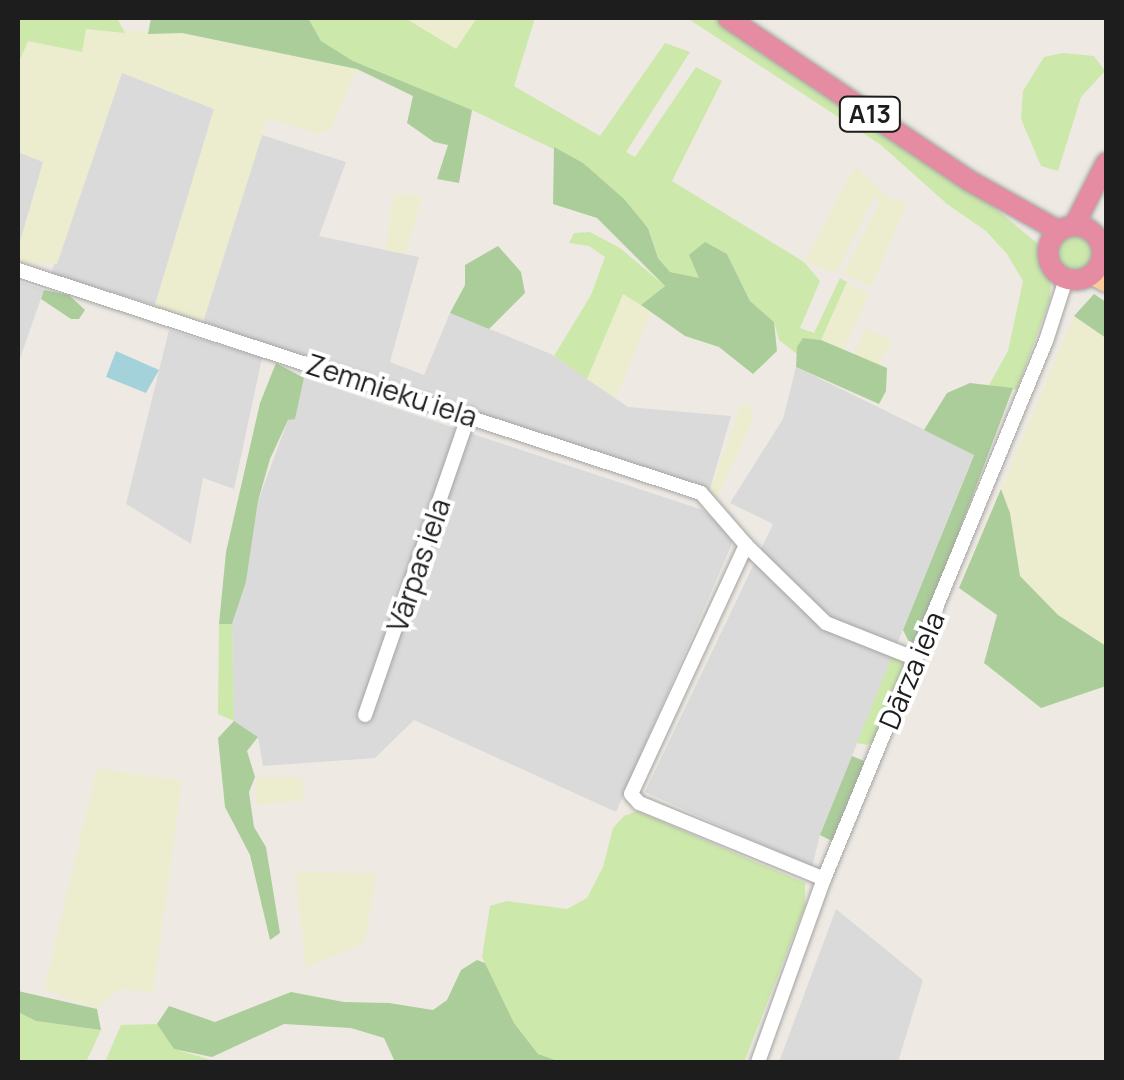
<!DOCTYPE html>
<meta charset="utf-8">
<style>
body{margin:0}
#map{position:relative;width:1124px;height:1080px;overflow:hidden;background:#eeeae3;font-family:Manrope,sans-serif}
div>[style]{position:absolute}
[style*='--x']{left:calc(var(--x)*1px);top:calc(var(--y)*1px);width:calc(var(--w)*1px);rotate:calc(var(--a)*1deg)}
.residential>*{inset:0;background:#dbdada}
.farmland>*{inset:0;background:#ecedcf}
.grass>*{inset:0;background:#cce8aa}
.round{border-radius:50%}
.forest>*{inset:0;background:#abcd99}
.water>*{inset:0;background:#a4d2db}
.roads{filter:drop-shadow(0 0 2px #a4a4a4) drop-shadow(0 0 2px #a4a4a4)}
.minor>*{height:14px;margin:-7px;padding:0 7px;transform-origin:7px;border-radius:7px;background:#fff}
.major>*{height:18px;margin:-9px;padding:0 9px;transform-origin:9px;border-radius:9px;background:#facc9d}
.highway>*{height:20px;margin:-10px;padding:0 10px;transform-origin:10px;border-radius:10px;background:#e58ca2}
.highway>.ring{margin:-10px;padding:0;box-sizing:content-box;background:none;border:20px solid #e58ca2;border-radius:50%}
span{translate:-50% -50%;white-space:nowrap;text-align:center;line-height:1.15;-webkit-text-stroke:8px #fff;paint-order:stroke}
.shield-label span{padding:2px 8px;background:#fff;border:2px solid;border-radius:8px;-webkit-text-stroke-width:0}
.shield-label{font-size:25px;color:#1d1d1d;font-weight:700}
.street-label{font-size:28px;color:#1d1d1d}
.frame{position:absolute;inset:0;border:20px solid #1d1d1d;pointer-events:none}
</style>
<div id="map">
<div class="residential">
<i style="clip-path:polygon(121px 72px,214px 109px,155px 305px,51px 274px)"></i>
<i style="clip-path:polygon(262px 135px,346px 162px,319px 236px,419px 257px,390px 362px,424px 375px,450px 313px,551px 354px,628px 407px,731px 416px,710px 489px,716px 501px,203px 322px)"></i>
<i style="clip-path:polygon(18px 152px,44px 162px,18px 249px)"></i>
<i style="clip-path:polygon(18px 281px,44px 290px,18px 364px)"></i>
<i style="clip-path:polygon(169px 330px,262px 358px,234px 489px,203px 478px,191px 544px,126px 504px)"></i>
<i style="clip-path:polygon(796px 367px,974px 454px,820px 835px,812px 867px,645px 792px,773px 524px,730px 503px,783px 419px)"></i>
<i style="clip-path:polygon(304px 378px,703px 510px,734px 539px,616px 812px,414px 720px,375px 758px,263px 766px,258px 737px,234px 721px,232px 624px,246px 582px,258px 501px,288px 420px,295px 418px)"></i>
<i style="clip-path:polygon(836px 909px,923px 980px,898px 1062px,779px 1062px)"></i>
</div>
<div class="farmland">
<i style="clip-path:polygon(405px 18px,477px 18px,456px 50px)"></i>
<i style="clip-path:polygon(86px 28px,182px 33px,357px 69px,331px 128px,319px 134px,267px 119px,203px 322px,155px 305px,214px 109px,122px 73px,57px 264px,18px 263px,18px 249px,43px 162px,18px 152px,18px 64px,27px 41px,81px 52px)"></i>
<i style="clip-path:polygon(855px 166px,887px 196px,907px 204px,871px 287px,843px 273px,880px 202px,875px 196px,836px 273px,804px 262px)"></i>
<i style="clip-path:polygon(394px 194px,422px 196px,406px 254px,385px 250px)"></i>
<i style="clip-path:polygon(847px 282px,869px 294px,843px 351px,821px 340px)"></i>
<i style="clip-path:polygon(623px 294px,651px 312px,616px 398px,587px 379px)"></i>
<i style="clip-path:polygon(1074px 316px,1106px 338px,1106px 646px,1058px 615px,1020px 576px,1010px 513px,1001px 489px)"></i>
<i style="clip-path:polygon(865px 328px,893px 340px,879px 365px,854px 354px)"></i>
<i style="clip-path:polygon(748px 404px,754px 417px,716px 501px,710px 489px,741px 405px)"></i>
<i style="clip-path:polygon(97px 768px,182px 781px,153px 993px,119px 989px,97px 1009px,44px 989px)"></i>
<i style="clip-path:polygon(302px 777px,304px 801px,256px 805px,255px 777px)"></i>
<i style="clip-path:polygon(295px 871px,376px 874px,365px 942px,306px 968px)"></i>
</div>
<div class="grass">
<i style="clip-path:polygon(18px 18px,117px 18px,125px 33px,86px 29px,82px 52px,28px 41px,18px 64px)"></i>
<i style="clip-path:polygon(308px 18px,405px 18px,456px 49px,477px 18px,535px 18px,514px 86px,600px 136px,665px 43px,690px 52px,626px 152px,635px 157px,696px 67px,722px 81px,672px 181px,804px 262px,820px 281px,800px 328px,814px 333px,840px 278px,847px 282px,821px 340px,803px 338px,797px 354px,779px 340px,774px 322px,750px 301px,727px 254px,700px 279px,670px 272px,658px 258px,648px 227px,583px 163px,472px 110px,353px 61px,321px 41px)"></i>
<i style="clip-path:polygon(687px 18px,715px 18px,984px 199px,1038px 244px,1051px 281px,1050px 299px,1017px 390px,989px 385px,1008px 351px,1023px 281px,1007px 254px,986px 231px,947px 204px,881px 145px)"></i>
<i style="clip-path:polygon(1063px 53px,1094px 56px,1105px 71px,1081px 97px,1058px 171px,1041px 166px,1021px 119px,1023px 91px,1044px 57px)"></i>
<i style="clip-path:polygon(590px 232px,620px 248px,665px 286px,641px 305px,623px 294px,587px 379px,554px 356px,591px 295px,605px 257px,589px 246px,569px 243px,574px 233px)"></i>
<i class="round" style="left:1057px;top:234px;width:38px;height:38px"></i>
<i style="clip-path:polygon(219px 624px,232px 624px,234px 721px,218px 714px)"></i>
<i style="clip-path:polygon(892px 656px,909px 661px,873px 741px,868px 745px,857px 743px)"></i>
<i style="clip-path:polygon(637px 811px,805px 883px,805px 906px,744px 1062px,561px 1062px,538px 1054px,514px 1023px,482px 957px,490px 906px,507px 901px,567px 909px,587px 898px,603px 867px,613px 828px,624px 816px)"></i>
<i style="clip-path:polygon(18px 1012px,36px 1021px,101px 1030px,86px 1062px,18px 1062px)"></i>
<i style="clip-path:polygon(157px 1024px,174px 1049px,218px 1062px,105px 1062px,121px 1025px)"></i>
</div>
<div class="forest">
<i style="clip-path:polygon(151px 18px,308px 18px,321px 41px,353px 61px,472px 110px,459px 183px,437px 179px,448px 145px,434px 142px,407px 123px,413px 96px,357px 69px,182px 33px,148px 34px)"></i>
<i style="clip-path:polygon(554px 147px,583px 163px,624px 199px,648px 228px,658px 258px,670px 272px,699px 278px,689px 255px,705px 242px,727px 254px,750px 301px,774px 322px,777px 351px,753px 374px,719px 347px,685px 336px,641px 305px,665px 286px,597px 218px,553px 204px)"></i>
<i style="clip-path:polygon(498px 246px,521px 272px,525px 293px,489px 329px,450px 313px,465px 285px,465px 265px)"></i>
<i style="clip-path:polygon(44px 290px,69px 295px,85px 310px,79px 319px,71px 319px,41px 299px)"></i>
<i style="clip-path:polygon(1094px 294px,1106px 302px,1106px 338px,1074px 316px)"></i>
<i style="clip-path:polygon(803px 338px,821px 340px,887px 368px,886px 391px,879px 404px,796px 367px,797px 347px)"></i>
<i style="clip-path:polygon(276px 363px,304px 378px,295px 419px,288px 420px,270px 459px,258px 501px,246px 582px,232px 624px,219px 624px,226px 552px,260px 403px)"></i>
<i style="clip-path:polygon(970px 383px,1013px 388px,918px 641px,911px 646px,903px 630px,974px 455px,924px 430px,947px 393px)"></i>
<i style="clip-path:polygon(1001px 489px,1010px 513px,1020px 576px,1058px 615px,1106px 646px,1106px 686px,1041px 708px,984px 663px,997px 615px,959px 588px)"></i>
<i style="clip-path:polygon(234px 721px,258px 737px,247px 751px,255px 777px,249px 792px,254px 827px,266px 847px,280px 933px,270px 940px,250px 855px,225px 807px,218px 738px)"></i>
<i style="clip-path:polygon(852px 756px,864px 761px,865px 770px,834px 842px,820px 835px)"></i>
<i style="clip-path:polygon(477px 960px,485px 963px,514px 1023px,538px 1054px,561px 1062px,395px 1062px,384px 1038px,351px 1028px,284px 1024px,212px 1057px,174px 1049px,157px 1024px,169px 1006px,215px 1022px,291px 992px,344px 1002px,389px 1003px,433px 1010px,447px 1000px,461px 970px)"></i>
<i style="clip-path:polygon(18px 991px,97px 1009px,101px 1030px,36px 1021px,18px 1012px)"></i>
</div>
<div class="water">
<i style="clip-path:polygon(116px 351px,159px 370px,146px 393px,106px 377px)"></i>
</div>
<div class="roads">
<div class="minor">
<i style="--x:18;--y:270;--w:718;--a:18.08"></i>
<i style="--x:701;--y:493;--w:69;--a:49.1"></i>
<i style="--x:746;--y:545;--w:112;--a:44.3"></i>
<i style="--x:826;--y:623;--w:97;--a:21.8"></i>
<i style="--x:746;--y:545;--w:274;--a:114.8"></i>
<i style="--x:631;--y:794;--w:12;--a:48"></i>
<i style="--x:639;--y:803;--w:200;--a:22.3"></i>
<i style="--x:365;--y:715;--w:318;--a:-70.9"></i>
<i style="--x:758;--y:1062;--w:195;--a:-70.2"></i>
<i style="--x:824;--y:879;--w:582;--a:-67.58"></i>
<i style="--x:1046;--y:341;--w:65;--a:-72.1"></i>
</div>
<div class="major">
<i style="--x:1102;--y:260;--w:6;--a:45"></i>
<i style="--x:1091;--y:275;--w:17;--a:28"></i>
</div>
<div class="highway">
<i style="--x:728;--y:18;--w:290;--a:34"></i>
<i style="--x:968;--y:180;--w:104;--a:29.3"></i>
<i class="ring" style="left:1048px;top:226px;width:34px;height:34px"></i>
<i style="--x:1074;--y:226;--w:71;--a:-63.1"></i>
</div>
</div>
<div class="shield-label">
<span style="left:870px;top:114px">A13</span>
</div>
<div class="street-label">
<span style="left:392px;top:390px;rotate:18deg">Zemnieku iela</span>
<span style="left:418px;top:565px;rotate:-71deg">Vārpas iela</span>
<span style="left:911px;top:670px;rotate:-67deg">Dārza iela</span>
</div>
<div class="frame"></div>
</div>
